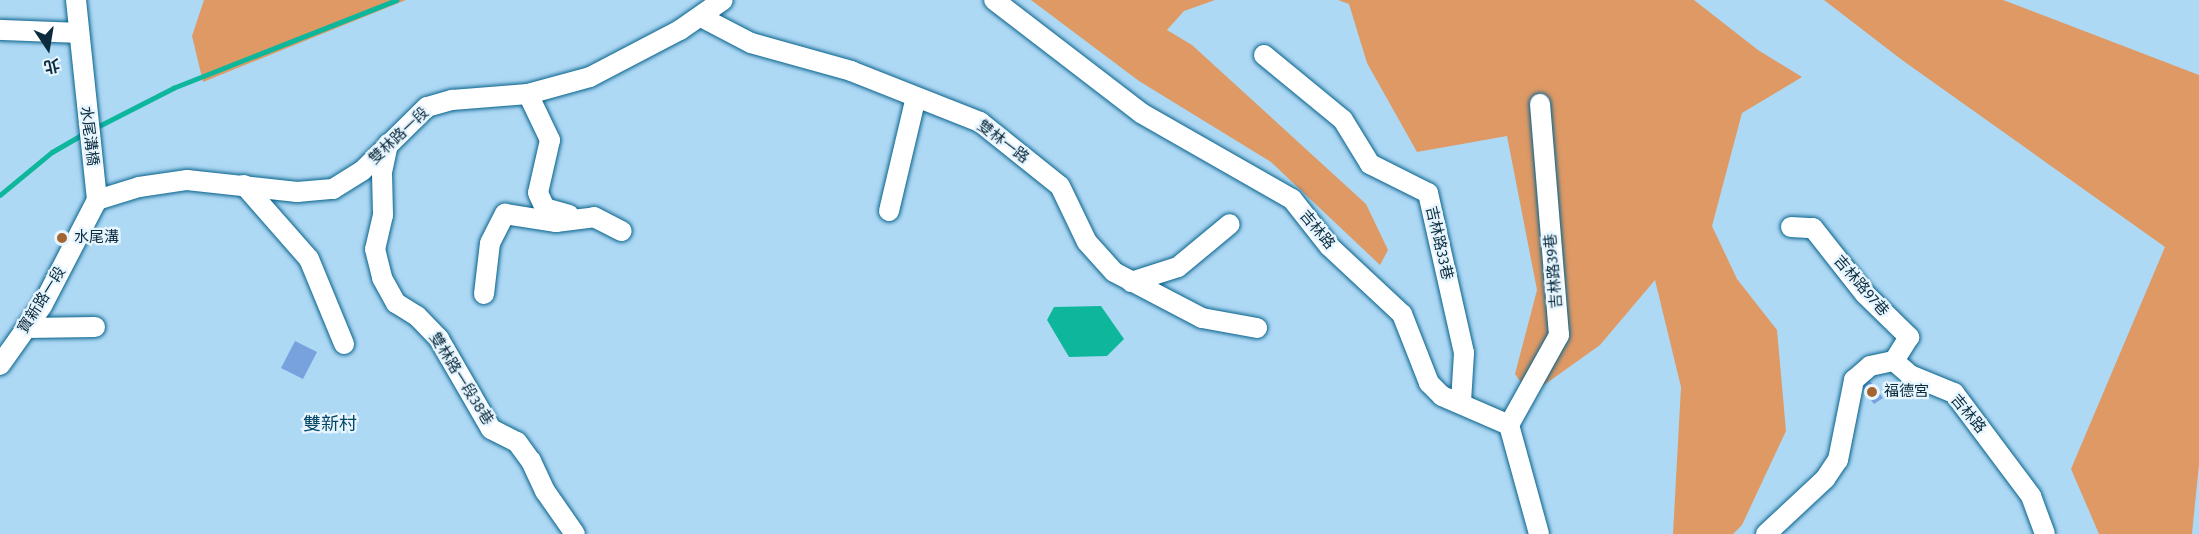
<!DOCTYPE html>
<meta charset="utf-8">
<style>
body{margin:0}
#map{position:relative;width:2199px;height:534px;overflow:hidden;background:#aed9f5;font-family:"Fira Sans","Noto Sans TC",sans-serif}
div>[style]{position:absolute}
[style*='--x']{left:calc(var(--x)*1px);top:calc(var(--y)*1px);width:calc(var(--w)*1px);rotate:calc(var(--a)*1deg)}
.green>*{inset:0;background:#de9965}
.water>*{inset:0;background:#0eb79c}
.stream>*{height:4.5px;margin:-2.25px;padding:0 2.25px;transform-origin:2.25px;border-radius:2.25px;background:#0eb79c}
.building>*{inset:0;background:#77a2de}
.roads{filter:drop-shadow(0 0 2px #08628b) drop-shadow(0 0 2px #08628b)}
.minor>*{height:20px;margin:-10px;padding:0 10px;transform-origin:10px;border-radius:10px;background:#fff}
.dots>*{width:16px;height:16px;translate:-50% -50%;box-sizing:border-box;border:3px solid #e7f5ff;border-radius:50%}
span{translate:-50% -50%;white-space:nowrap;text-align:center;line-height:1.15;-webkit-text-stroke:4.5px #e7f5ff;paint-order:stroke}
.street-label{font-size:15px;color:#0c2c3e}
.poi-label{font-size:15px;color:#0c2c3e}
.left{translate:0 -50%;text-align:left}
.quarter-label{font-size:18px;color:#044666}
.north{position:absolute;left:18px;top:18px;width:60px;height:60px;-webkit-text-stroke:4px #e7f5ff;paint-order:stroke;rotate:168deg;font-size:16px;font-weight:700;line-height:24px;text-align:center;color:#0c2c3e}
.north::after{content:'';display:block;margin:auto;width:21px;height:27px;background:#0c2c3e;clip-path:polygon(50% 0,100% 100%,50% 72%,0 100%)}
</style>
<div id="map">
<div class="green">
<i style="clip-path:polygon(204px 0,406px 0,203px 82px,192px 36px)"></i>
<i style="clip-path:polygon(1031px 0,1215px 0,1184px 11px,1167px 30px,1192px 45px,1366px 204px,1388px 250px,1380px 265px,1271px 162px,1139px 81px)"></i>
<i style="clip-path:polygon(1338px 0,1694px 0,1758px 50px,1802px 77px,1742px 113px,1712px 226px,1737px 279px,1777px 330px,1786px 431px,1742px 525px,1733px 534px,1673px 534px,1681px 387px,1655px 280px,1600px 345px,1530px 395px,1515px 374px,1537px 290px,1507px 136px,1417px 152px,1367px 63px,1349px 4px)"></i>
<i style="clip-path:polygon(1824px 0,2003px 0,2199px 75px,2199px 464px,2192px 534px,2099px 534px,2071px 469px,2165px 247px,1902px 60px)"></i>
</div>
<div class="water">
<i style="clip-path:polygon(1101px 306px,1124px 339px,1107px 356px,1069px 357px,1047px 320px,1054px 307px)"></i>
</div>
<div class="stream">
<i style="--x:95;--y:128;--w:88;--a:-27.1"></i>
<i style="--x:173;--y:88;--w:240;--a:-21.5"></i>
<i style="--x:0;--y:195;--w:67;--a:-39.6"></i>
<i style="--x:52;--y:152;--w:38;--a:-30"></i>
</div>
<div class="building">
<i style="clip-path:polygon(295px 341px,317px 352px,303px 379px,281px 368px)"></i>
<i style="clip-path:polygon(1869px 380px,1883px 398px,1874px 404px,1861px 386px)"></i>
</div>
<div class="roads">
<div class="minor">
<i style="--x:76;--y:0;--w:201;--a:84"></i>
<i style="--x:994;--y:0;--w:185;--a:37.5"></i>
<i style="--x:1141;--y:113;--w:174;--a:29.7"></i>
<i style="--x:1292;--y:199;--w:60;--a:51.8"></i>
<i style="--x:1329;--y:246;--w:100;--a:43"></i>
<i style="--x:1402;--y:314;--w:74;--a:68.6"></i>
<i style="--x:1429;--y:383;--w:18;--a:45"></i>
<i style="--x:1442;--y:396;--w:73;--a:23.4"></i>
<i style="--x:1509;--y:425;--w:113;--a:74.6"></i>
<i style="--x:701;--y:17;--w:56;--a:27.5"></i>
<i style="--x:751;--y:43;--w:104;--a:15.6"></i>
<i style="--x:851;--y:71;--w:139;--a:21.6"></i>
<i style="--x:980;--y:122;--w:102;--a:38.7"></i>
<i style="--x:1060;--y:186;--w:62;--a:64.3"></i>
<i style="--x:1087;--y:242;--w:40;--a:48"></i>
<i style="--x:1114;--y:272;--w:99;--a:27.6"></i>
<i style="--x:1202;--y:318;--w:56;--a:10.3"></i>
<i style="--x:0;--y:30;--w:77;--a:2.2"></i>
<i style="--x:1264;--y:55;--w:102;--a:39.4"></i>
<i style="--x:1343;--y:120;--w:52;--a:58.5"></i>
<i style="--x:1370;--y:164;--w:65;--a:26.6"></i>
<i style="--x:1428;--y:193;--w:164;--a:77.3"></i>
<i style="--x:1464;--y:353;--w:49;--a:93.5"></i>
<i style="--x:528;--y:94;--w:51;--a:64.4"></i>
<i style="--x:550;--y:140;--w:54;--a:102.8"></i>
<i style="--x:538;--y:193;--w:17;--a:65"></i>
<i style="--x:545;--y:208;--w:25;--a:16"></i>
<i style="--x:388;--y:144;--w:30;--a:102"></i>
<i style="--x:382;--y:173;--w:42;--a:88.6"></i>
<i style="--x:383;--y:215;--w:35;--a:103"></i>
<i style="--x:375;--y:249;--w:30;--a:76"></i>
<i style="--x:382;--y:278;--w:29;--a:61"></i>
<i style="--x:396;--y:303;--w:25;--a:32"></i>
<i style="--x:417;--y:316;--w:32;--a:46"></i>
<i style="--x:439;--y:339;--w:104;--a:60"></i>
<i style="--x:491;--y:429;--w:29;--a:27"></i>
<i style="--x:517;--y:442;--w:24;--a:54"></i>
<i style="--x:531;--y:461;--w:33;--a:65"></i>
<i style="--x:545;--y:491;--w:52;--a:55.1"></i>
<i style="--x:244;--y:185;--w:98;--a:48.7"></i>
<i style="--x:309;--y:259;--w:92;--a:67.6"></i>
<i style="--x:97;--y:200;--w:44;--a:-17.2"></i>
<i style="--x:139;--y:187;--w:49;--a:-8.3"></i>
<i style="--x:187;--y:180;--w:111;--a:6.2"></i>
<i style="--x:297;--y:192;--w:36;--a:-5"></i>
<i style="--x:333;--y:189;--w:34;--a:-32"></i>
<i style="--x:362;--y:171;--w:91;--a:-44.6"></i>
<i style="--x:427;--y:107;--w:26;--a:-16"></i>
<i style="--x:452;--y:100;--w:76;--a:-4.5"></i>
<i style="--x:528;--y:94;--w:64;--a:-15.3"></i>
<i style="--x:590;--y:77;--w:102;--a:-27.6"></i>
<i style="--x:680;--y:30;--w:52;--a:-34.9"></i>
<i style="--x:889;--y:211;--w:117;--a:-76.7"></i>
<i style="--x:1791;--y:227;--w:22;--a:3"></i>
<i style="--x:1813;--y:228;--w:84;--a:51.8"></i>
<i style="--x:1865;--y:294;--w:62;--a:44.3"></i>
<i style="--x:1909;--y:337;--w:28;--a:122"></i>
<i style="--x:1131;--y:282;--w:49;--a:-17.7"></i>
<i style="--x:1178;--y:267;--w:67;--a:-39.6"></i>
<i style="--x:484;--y:294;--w:51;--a:-83.3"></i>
<i style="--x:490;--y:243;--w:33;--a:-63"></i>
<i style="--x:505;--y:214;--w:52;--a:8.9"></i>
<i style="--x:556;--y:222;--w:38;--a:-7"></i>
<i style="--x:594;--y:217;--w:31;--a:27"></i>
<i style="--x:26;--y:328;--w:69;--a:-0.8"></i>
<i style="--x:0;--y:365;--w:72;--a:-54.6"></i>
<i style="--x:42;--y:306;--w:119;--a:-62.6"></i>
<i style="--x:1509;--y:425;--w:103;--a:-60.9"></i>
<i style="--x:1559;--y:335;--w:232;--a:-94.7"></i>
<i style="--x:1766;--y:534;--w:81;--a:-43"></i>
<i style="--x:1825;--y:479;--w:23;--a:-56"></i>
<i style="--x:1838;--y:460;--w:82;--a:-78.7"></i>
<i style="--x:1854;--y:380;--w:21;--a:-41"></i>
<i style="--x:1870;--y:366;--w:25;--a:-12"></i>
<i style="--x:1894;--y:361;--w:21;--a:41"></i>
<i style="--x:1910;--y:375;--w:48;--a:22.2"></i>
<i style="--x:1954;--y:393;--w:129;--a:53.2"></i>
<i style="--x:2031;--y:496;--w:40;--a:69.8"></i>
</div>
</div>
<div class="dots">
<i style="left:62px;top:238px;background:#a5642f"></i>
<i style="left:1872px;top:392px;background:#a5642f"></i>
</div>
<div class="street-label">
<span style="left:89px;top:136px;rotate:83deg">水尾溝橋</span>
<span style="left:399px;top:136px;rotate:-43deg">雙林路一段</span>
<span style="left:1003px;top:142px;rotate:37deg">雙林一路</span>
<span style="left:1317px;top:230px;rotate:50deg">吉林路</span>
<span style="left:1439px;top:243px;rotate:77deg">吉林路33巷</span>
<span style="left:1554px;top:271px;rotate:-95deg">吉林路39巷</span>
<span style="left:1861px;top:286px;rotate:49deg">吉林路97巷</span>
<span style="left:42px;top:300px;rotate:-58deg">寶新路一段</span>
<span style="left:461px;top:379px;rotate:58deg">雙林路一段38巷</span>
<span style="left:1968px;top:414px;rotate:50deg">吉林路</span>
</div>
<div class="poi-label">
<span class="left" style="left:74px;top:238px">水尾溝</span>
<span class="left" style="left:1884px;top:392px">福德宮</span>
</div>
<div class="quarter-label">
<span style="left:330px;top:424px">雙新村</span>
</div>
<div class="north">北</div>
</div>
